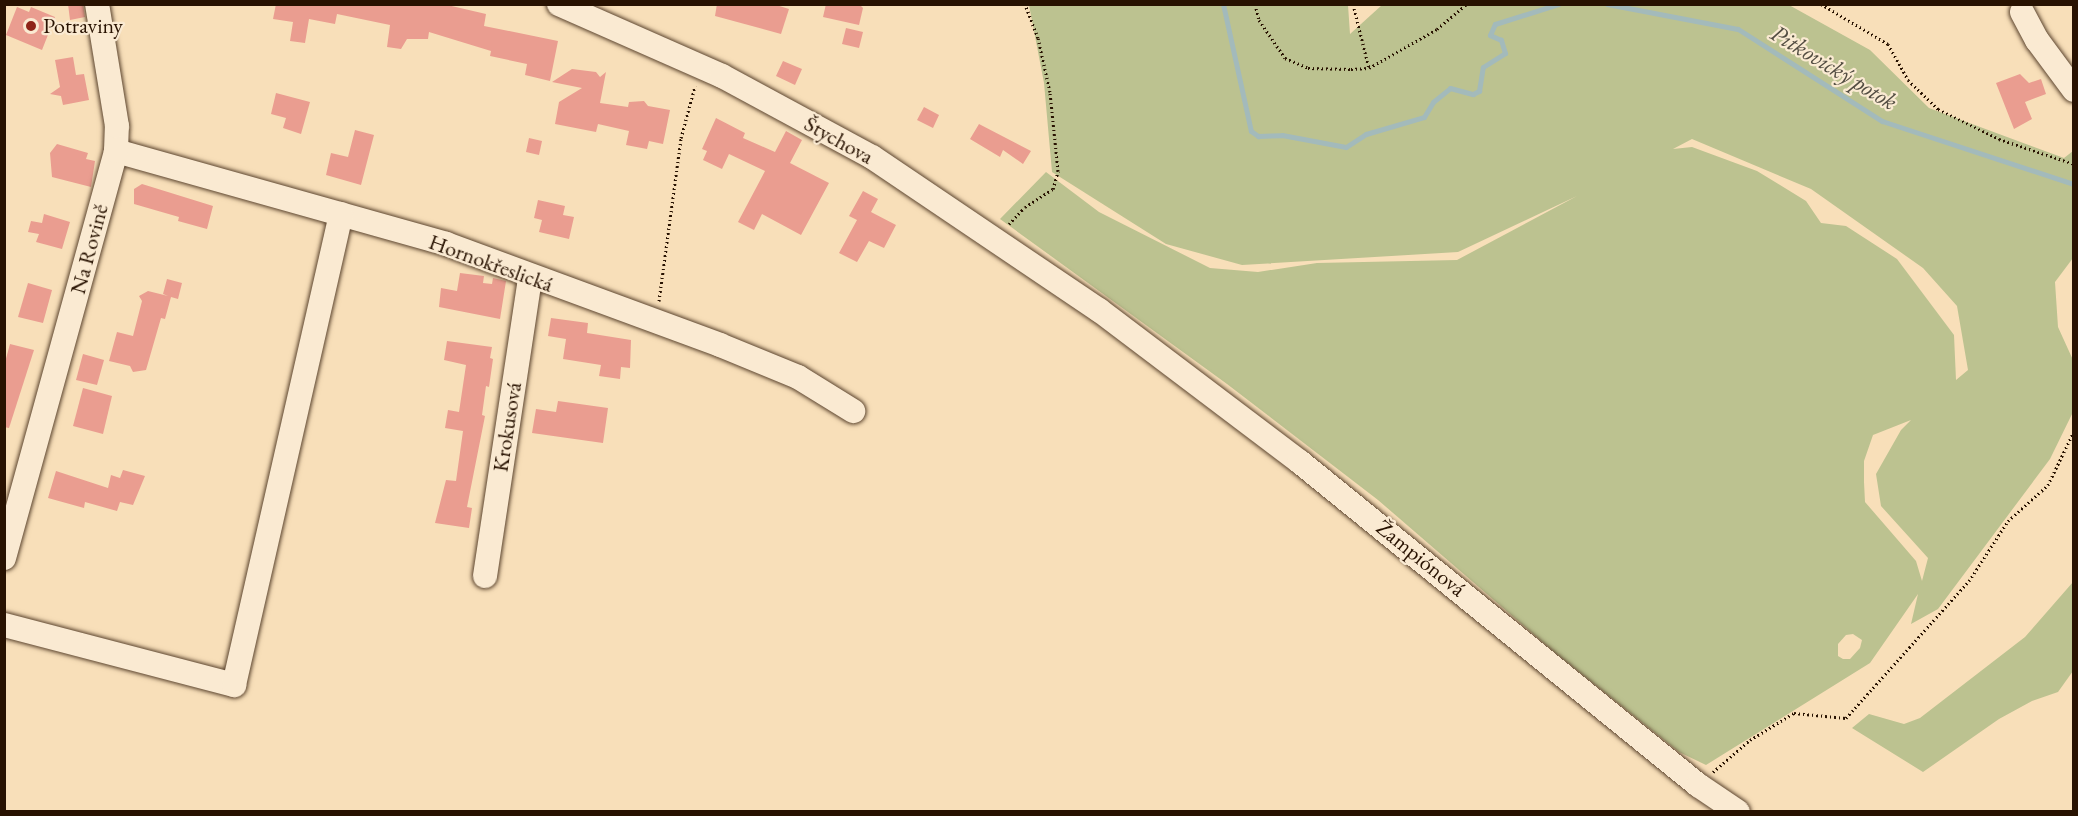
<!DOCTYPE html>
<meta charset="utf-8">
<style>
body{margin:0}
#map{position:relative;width:2078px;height:816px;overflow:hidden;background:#f8dfb9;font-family:"EB Garamond",serif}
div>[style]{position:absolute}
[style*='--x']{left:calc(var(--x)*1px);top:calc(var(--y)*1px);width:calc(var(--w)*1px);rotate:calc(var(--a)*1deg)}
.green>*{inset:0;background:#bcc290}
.stream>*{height:5px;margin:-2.5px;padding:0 2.5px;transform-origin:2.5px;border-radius:2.5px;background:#a3babb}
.building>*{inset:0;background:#ea9d90}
.path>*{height:3px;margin-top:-1.5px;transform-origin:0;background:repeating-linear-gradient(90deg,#281201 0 1.5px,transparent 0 4.5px)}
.roads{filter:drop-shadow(0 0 2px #5c452f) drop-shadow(0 0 2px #5c452f)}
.minor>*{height:24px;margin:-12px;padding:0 12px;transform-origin:12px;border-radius:12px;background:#faead2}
.dots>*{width:16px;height:16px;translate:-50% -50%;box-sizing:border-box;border:3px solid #faead2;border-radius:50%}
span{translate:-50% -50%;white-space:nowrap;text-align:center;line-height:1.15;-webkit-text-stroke:4.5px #faead2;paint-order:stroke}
.poi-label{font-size:22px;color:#281201}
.left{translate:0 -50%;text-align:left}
.street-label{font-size:22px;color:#281201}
.water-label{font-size:24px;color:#534d42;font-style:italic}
.frame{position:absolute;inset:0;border:6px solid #281201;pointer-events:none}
</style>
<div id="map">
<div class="green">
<i style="clip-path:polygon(evenodd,1711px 5px,1789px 5px,1870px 50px,1929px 108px,2064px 158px,2073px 151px,2073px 258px,2055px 282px,2058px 327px,2073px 360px,2074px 410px,2050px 459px,1938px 609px,1911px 624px,1918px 594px,1870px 663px,1706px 765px,1679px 752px,1553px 651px,1378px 500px,1227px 384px,1000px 219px,1046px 172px,1099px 212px,1210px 268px,1258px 272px,1317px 263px,1457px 260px,1577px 196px,1458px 252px,1242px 265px,1166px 244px,1052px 172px,1044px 83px,1029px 5px,1348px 5px,1350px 34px,1382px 5px,1711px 5px,1692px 139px,1811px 189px,1923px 268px,1957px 306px,1968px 370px,1956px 380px,1954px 335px,1897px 259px,1846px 226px,1821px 223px,1806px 201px,1757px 171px,1692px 147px,1673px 149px,1692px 139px,1711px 5px,1911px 420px,1901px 430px,1876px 474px,1881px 506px,1928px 558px,1922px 581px,1916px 561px,1865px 502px,1864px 482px,1864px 461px,1873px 435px,1911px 420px,1711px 5px,1853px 634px,1862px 640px,1860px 648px,1850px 659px,1843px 659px,1838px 656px,1838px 644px,1846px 635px,1853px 634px)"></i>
<i style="clip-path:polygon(2073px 582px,2073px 671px,2058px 692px,2032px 701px,1999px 719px,1923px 772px,1852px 728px,1869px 714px,1904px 724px,1920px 718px,2025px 637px)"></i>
</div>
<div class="stream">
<i style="--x:1223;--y:4;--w:130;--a:77.6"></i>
<i style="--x:1251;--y:131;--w:9;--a:36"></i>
<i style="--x:1258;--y:136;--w:24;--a:-2"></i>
<i style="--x:1282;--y:135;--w:65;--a:10.6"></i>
<i style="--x:1346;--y:147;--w:24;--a:-33"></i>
<i style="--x:1366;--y:134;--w:60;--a:-16.3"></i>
<i style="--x:1424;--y:117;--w:17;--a:-59"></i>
<i style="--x:1433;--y:102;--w:22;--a:-39"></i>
<i style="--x:1450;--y:88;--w:24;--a:15"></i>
<i style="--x:1473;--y:94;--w:7;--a:-27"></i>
<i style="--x:1479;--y:91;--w:24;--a:-81"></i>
<i style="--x:1483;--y:67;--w:26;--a:-32"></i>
<i style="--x:1505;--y:53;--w:14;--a:-107"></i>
<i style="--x:1501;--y:40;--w:12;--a:-156"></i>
<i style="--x:1490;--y:35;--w:12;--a:-66"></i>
<i style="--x:1495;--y:24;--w:67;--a:-17.4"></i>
<i style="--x:1607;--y:4;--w:133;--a:10.8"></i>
<i style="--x:1738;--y:29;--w:171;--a:32.6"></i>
<i style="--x:1882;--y:121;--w:202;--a:18.2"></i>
</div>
<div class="building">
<i style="clip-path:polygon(68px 4px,83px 4px,85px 17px,70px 20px)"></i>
<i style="clip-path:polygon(276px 4px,443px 4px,486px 14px,484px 26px,558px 41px,550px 81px,525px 75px,527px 64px,490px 56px,491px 51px,429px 32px,428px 39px,407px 39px,401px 49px,387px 47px,390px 25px,337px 14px,335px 24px,309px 19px,305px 43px,290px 41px,293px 22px,273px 19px)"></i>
<i style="clip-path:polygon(717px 4px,773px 4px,789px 9px,781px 34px,715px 16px)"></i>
<i style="clip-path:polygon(826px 4px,859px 4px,863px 8px,859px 25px,823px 17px)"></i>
<i style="clip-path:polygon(17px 7px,29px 12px,31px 7px,55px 17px,42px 50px,6px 35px)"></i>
<i style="clip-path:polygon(846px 28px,863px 32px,859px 48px,842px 44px)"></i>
<i style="clip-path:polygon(73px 57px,76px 75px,84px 74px,89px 100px,63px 105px,61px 96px,50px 94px,60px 87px,55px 60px)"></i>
<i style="clip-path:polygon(783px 61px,802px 69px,795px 85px,776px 76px)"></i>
<i style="clip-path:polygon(572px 69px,596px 72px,600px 77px,606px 72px,600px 103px,628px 107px,629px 102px,644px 101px,648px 106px,670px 110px,663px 144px,649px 141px,647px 149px,626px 145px,629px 131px,598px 124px,596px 132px,555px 124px,559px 102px,582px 88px,552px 82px)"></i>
<i style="clip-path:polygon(2020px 74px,2029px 83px,2041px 79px,2046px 94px,2025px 102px,2032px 119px,2014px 129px,1996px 83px)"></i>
<i style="clip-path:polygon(276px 93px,310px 102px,301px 134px,283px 128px,286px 118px,271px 114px)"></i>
<i style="clip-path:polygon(924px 107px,939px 115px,933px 128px,917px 120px)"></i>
<i style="clip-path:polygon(716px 118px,745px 133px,743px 138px,775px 152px,786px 131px,802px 140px,790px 163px,829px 183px,801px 235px,762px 214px,754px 230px,738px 222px,765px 171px,729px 154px,722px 169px,703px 160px,707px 151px,702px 149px)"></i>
<i style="clip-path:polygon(979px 124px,1031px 151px,1023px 164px,1003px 150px,1000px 157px,970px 139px)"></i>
<i style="clip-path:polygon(355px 130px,374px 135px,361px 185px,326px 175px,331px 153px,348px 157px)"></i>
<i style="clip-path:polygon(529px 138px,542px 141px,539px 155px,526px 152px)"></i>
<i style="clip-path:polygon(57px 144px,88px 153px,86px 159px,95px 161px,91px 187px,52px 177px,50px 153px)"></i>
<i style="clip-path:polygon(142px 184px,213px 206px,207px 229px,178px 221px,179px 217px,134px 204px,134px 189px)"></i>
<i style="clip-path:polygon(863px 191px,878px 199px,871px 212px,896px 225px,884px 248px,869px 241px,857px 262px,839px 253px,857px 220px,849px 216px)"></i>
<i style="clip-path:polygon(538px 200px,565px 206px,563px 215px,574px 217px,569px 239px,539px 232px,542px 220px,534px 218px)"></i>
<i style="clip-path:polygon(44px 214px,70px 222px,62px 249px,36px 242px,39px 234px,28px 232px,31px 221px,42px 223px)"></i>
<i style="clip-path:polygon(460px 273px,484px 276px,483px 283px,492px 284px,493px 278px,506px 281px,500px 319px,439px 307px,441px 288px,457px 291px)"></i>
<i style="clip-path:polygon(167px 279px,182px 283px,178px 299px,171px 297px,165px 319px,161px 318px,146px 370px,133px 372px,130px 366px,109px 361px,117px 332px,133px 336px,142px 301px,139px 296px,148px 291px,168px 296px,163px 294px)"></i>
<i style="clip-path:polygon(28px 283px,52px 290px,43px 323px,18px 317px)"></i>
<i style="clip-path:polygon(551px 318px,588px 323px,587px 333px,631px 340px,630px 368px,621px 367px,620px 379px,599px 376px,601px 365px,563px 359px,566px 339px,548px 336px)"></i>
<i style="clip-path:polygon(447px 341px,492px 347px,490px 358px,493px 359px,489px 387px,486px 386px,482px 415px,485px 416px,467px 507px,472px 508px,469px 528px,435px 523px,446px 480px,456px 481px,463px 431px,445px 428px,448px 410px,459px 412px,466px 365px,444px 360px)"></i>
<i style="clip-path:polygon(10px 344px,34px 350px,9px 428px,4px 427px,4px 366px)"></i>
<i style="clip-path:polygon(83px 354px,104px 360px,97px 385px,76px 380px)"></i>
<i style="clip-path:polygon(83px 388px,112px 396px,103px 434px,73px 426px)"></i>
<i style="clip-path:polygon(558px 401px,608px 408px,603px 443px,532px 433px,536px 409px,556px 412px)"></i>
<i style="clip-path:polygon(123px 470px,145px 476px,133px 505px,120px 502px,117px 511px,85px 502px,84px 508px,48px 498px,56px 471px,108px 488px,111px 475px,120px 478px)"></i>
</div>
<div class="path">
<i style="--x:1255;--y:4;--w:16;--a:76"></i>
<i style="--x:1259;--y:20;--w:46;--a:55.6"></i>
<i style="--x:1285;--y:58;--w:25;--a:23"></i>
<i style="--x:1308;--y:68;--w:43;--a:1.3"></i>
<i style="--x:1351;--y:69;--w:18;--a:-3"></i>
<i style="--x:1369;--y:68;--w:78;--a:-29.8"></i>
<i style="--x:1437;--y:29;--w:39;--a:-40"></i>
<i style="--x:1353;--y:4;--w:66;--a:76"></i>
<i style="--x:1821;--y:4;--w:78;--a:30.8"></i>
<i style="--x:1888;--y:44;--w:41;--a:60.9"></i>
<i style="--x:1908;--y:80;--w:42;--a:44"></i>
<i style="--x:1938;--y:109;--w:68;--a:26.2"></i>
<i style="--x:1999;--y:139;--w:79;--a:18.4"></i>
<i style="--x:1009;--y:224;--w:23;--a:-47"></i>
<i style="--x:1025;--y:207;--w:33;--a:-33"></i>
<i style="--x:1053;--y:189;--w:19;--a:-74"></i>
<i style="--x:1058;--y:171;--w:79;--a:-95.8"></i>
<i style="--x:1050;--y:92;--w:55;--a:-102.5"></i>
<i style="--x:1038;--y:38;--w:36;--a:-111"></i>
<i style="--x:659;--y:301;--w:164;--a:-82.3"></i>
<i style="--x:681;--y:138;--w:54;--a:-74.9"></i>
<i style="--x:1713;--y:772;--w:49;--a:-40.9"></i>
<i style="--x:1750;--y:740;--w:52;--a:-31.5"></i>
<i style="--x:1794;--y:713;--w:52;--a:5.5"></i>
<i style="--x:1846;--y:718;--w:184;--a:-48.1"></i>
<i style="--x:1969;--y:581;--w:72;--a:-57"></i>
<i style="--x:2008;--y:521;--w:54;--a:-42"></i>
<i style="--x:2048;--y:485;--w:60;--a:-64.3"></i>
</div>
<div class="roads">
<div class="minor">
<i style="--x:559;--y:4;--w:178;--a:23.8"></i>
<i style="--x:722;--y:76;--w:170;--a:28.4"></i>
<i style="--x:872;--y:157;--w:274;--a:34"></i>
<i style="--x:1099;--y:310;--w:252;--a:37.1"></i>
<i style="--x:1300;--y:462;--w:513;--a:39.06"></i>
<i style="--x:1698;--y:785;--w:48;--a:34"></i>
<i style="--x:2022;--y:12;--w:32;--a:62"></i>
<i style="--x:2037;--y:40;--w:62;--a:53.5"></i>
<i style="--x:116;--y:151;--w:343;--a:15.7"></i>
<i style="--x:446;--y:244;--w:292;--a:20.2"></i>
<i style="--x:720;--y:345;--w:84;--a:22.3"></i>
<i style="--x:798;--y:377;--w:65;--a:31.7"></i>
<i style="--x:4;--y:558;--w:422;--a:-74.6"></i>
<i style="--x:116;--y:151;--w:25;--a:-88"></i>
<i style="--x:117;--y:126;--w:124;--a:-99.3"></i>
<i style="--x:485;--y:576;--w:302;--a:-81.4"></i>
<i style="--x:4;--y:625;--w:238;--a:14.6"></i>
<i style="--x:234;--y:685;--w:483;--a:-77.2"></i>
</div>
</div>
<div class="dots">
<i style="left:31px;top:26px;background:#8f2418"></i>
</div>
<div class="poi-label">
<span class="left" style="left:43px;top:26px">Potraviny</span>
</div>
<div class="street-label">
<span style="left:839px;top:140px;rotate:29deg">Štychova</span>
<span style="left:89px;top:249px;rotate:-75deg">Na Rovině</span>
<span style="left:491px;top:263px;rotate:20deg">Hornokřeslická</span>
<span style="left:507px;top:427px;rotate:-81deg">Krokusová</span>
<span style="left:1421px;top:558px;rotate:39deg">Žampiónová</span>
</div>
<div class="water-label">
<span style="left:1834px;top:67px;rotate:31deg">Pitkovický potok</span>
</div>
<div class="frame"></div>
</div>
